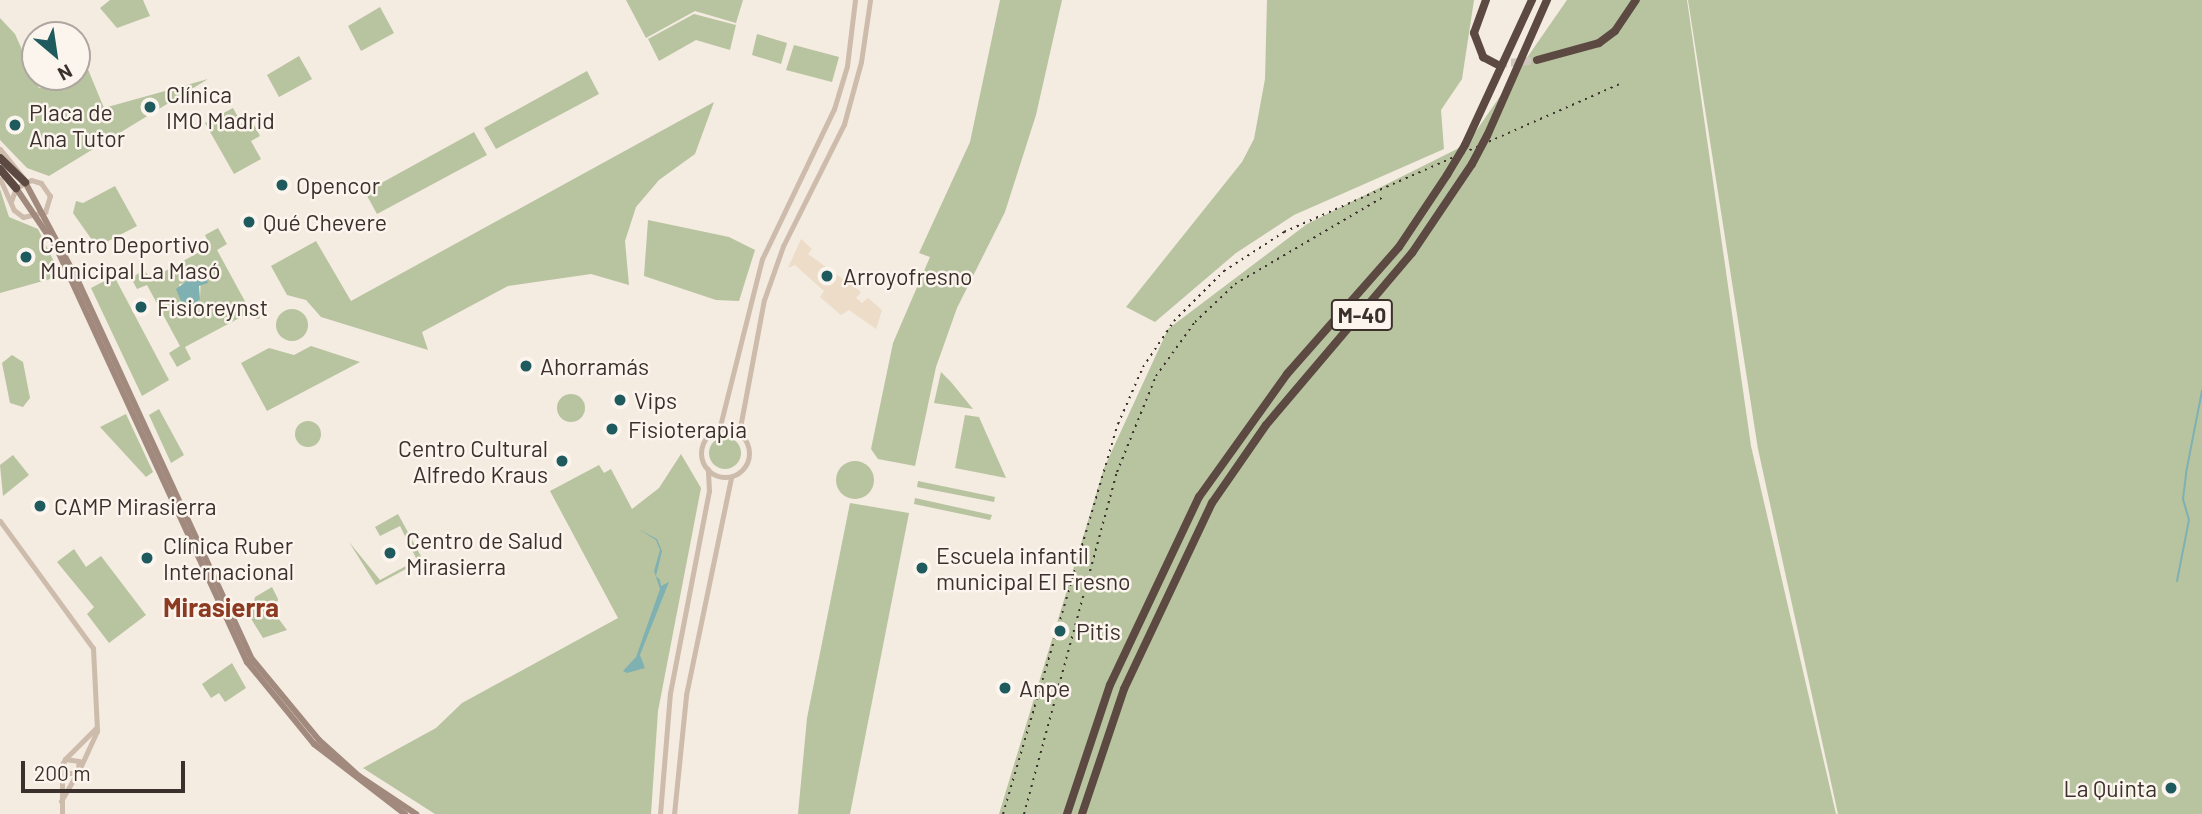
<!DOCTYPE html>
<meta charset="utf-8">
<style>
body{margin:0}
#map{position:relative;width:2202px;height:814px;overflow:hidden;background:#f4ebe1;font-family:Barlow,sans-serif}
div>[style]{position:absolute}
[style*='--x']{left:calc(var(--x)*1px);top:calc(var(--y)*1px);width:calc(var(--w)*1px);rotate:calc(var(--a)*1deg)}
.green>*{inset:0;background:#b8c4a0}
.round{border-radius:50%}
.plaza>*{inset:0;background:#ecdcc8}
.water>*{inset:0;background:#7fb0b2}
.stream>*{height:2px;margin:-1px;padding:0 1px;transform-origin:1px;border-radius:1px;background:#7fb0b2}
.motorway-tunnel>*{height:8px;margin-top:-4px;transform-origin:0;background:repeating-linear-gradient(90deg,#cfc6bd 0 8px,transparent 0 12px)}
.tertiary>*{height:5px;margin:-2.5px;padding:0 2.5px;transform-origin:2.5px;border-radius:2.5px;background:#cdbbac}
.tertiary>.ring{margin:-2.5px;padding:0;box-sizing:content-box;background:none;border:5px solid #cdbbac;border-radius:50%}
.secondary>*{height:6px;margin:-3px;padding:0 3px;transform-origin:3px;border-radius:3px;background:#a18a7d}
.motorway>*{height:8px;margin:-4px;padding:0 4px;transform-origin:4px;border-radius:4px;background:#5c4a42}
.rail>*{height:2px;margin-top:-1px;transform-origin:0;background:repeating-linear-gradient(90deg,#3b302b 0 2px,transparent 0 7px)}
.motorway-bridge>*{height:8px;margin:-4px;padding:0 4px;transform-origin:4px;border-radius:4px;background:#5c4a42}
.dots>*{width:19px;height:19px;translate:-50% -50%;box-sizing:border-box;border:4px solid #fbf5ee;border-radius:50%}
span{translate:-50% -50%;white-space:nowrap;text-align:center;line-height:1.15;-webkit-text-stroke:5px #fbf5ee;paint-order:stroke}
.shield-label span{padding:2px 5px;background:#fbf5ee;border:2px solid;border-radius:5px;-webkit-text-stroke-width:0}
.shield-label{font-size:21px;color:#3b302b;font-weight:700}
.poi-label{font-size:23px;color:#3b302b}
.left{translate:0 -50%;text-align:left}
.right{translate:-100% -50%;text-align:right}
.quarter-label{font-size:26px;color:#8c3b22;font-weight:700}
.north{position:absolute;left:21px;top:21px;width:70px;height:70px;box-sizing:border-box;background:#fbf5ee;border:2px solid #aea6a0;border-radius:50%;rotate:151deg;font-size:19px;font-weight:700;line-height:28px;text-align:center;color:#3b302b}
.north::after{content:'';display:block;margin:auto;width:24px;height:32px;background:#1f5a5e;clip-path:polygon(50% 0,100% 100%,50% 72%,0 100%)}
.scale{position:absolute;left:21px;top:761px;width:164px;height:32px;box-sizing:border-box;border:4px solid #3b302b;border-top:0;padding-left:9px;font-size:21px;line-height:24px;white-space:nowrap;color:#3b302b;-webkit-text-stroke:5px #fbf5ee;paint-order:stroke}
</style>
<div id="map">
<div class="green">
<i style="clip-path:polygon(110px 0,143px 0,150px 16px,117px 28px,100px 8px)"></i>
<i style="clip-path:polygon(626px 0,743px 0,736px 23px,695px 11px,646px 38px)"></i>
<i style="clip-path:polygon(1000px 0,1062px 0,1036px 115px,1005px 212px,957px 308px,936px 367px,915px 466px,878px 459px,871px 449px,893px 343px,930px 257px,919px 253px,970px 142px)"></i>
<i style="clip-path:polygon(1267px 0,1474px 0,1462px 79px,1441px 110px,1444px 149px,1294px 215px,1236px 253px,1155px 322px,1126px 307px,1242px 162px,1254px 139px,1265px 79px)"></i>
<i style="clip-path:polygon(1567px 0,1687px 0,1751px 446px,1836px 814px,999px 814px,1104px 468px,1168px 329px,1307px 224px,1467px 144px)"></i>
<i style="clip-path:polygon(1688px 0,2202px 0,2202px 814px,1838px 814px,1758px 449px)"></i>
<i style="clip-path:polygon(380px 7px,394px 33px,361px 51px,348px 26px)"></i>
<i style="clip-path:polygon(694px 14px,736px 25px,730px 50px,696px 40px,659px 61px,648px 39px)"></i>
<i style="clip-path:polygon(0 18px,15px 34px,39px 88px,77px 77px,87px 67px,104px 108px,208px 79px,49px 176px,27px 168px,0 140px)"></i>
<i style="clip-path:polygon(757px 34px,787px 43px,781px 64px,752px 55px)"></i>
<i style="clip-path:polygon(794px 45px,839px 57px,832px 82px,786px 70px)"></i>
<i style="clip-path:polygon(299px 56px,312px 79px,279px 97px,267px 75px)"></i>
<i style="clip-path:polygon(587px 71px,599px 94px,496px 149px,484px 128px)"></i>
<i style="clip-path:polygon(714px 102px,695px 154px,659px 180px,636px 207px,625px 241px,629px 285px,591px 274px,508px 286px,422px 332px,428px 350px,321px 317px,306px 300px,287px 295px,271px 266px,316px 241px,351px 301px)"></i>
<i style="clip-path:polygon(233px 108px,243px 126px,252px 121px,260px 136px,251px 141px,261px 159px,234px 174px,205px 123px)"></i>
<i style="clip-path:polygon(474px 132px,487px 155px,377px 214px,365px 192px)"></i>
<i style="clip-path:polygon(115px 186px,137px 226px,97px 247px,73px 213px,76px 201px,83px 203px)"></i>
<i style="clip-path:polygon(0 189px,9px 217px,38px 229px,61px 276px,0 293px)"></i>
<i style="clip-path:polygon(648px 220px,729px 237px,755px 250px,739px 301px,716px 300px,644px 276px)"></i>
<i style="clip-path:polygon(evenodd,218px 228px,227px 244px,217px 250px,247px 305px,262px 311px,259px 319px,243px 316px,185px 347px,191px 359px,177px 367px,169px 353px,180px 346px,147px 285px,137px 289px,131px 278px,144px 270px,151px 279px,210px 246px,205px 235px,218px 228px,201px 274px,200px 299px,191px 304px,191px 310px,182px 308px,179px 284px,190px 283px,201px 274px)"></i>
<i style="clip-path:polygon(114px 276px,169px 380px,142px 396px,91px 288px)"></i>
<i class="round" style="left:276px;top:309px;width:32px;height:32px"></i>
<i style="clip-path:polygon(311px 346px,360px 362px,267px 411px,241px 363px,269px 348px,294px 355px)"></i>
<i style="clip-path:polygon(12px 355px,23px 362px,30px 398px,23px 407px,10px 403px,2px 363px)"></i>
<i style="clip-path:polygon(941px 372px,951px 382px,973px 409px,934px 403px)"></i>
<i class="round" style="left:557px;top:394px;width:28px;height:28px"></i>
<i style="clip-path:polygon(159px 409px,184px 455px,171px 463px,149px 415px)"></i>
<i style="clip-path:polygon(126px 414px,153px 472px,146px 477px,100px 427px)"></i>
<i style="clip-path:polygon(965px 415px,979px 417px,1006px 478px,955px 468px)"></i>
<i class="round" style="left:295px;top:421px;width:26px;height:26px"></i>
<i class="round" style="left:709px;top:437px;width:32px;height:32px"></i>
<i style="clip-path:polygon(681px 454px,701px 488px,658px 711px,651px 814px,435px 814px,363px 768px,436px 728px,462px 703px,618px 618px,550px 491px,599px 465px,604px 473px,611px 469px,632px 509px,659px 488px)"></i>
<i style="clip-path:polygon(13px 455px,29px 475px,3px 496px,0 465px)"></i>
<i class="round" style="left:836px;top:461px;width:38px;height:38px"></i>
<i style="clip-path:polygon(918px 481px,995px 497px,994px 502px,917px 487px)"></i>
<i style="clip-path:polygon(915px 498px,992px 515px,990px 520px,914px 504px)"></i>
<i style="clip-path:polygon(850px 503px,909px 513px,850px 814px,798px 814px,807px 718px)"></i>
<i style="clip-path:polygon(398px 514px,423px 560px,376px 585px,349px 542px,380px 580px,417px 560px,400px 526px,380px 536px,375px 527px)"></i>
<i style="clip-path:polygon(74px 549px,86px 567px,101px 556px,146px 615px,109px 643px,87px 614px,94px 607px,57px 562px)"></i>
<i style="clip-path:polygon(272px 587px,278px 599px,275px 614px,287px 630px,263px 638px,250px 617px,255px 597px)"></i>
<i style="clip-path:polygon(232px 663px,246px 688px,225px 702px,219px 693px,211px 698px,202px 684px)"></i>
</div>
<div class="plaza">
<i style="clip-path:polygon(801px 239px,812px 249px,808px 254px,861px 292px,856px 298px,862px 303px,868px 298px,882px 310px,876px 329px,849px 310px,841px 315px,820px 297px,824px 291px,795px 265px,788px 268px)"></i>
</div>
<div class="water">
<i style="clip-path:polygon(195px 275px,205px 275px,208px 283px,199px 286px,200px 299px,186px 313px,176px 289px)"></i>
<i style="clip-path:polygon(638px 529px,657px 539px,662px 551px,656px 576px,660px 580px,661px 586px,669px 582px,640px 655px,645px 668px,627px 673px,623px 671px,636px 657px,660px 589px,654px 571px,660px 550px,656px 540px)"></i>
</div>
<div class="stream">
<i style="--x:2177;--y:581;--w:62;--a:-78.9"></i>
<i style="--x:2189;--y:520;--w:22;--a:-106"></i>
<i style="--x:2183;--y:499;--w:26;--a:-83"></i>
<i style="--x:2186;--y:473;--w:84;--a:-79"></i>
</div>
<div class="motorway-tunnel">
<i style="--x:1499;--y:64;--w:38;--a:-6"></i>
</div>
<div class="tertiary">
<i style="--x:0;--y:149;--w:38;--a:51"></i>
<i style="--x:0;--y:179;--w:34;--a:66"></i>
<i style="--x:14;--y:210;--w:11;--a:38"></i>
<i style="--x:23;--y:217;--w:23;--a:-13"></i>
<i style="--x:45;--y:212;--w:17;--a:-73"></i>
<i style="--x:50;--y:196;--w:16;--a:-125"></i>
<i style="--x:41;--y:183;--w:10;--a:-163"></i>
<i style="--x:31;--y:180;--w:17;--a:152"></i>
<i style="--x:16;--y:188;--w:14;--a:111"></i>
<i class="ring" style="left:701px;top:429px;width:43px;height:43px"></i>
<i style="--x:719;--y:430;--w:176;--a:-75.9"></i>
<i style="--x:762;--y:259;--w:166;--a:-64.4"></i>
<i style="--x:834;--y:109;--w:45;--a:-73.2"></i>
<i style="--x:847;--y:66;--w:66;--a:-83.1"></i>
<i style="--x:739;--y:433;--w:135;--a:-79.4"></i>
<i style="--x:764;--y:300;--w:57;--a:-70.6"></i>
<i style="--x:783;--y:246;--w:136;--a:-63.4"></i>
<i style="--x:844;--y:124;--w:64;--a:-74.7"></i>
<i style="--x:861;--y:62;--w:63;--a:-81.7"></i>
<i style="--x:0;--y:521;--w:157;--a:53.8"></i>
<i style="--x:93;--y:648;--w:83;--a:87.2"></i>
<i style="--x:97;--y:731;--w:41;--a:114.7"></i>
<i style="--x:65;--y:759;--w:14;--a:8"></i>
<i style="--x:79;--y:761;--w:12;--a:99"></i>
<i style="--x:77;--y:773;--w:10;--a:180"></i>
<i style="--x:67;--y:773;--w:11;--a:-112"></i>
<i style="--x:63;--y:763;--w:4;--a:-63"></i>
<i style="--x:65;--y:759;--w:44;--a:-45"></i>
<i style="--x:62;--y:766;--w:48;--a:90"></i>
<i style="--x:61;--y:801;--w:32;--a:-60"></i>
<i style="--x:660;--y:814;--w:121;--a:-85.3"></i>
<i style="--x:670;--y:693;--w:206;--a:-79.1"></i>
<i style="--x:709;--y:491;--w:22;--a:-93"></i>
<i style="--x:674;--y:814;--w:120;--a:-84.2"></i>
<i style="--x:686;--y:695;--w:223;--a:-78.3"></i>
</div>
<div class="secondary">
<i style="--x:25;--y:182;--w:112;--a:61.8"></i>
<i style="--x:78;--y:281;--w:416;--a:65.3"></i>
<i style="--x:252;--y:659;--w:105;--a:50.4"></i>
<i style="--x:319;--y:740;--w:54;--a:42"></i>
<i style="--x:359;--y:776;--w:69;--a:33.7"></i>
<i style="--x:16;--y:188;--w:71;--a:55.9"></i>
<i style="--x:56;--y:247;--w:457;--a:65.3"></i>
<i style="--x:247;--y:662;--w:106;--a:50.7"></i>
<i style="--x:314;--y:744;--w:115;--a:37.6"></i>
</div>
<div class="motorway">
<i style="--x:1486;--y:0;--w:35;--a:110"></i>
<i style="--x:1474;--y:33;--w:26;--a:69"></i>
<i style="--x:1483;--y:57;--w:15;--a:28"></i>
<i style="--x:1537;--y:60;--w:64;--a:-15.3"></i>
<i style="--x:1599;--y:43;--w:20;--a:-37"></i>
<i style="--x:1615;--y:31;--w:37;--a:-56"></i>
<i style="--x:1487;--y:136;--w:149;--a:-66.2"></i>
<i style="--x:1465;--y:145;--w:160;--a:-65.2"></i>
<i style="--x:0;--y:158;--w:35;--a:44"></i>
<i style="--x:0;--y:169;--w:25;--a:50"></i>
<i style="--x:1067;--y:814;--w:136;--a:-71.6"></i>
<i style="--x:1110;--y:685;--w:208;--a:-64.7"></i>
<i style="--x:1199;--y:497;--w:151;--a:-54.4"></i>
<i style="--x:1287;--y:374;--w:169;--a:-48.6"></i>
<i style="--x:1399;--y:247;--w:87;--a:-56.3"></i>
<i style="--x:1082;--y:814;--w:132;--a:-71.4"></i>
<i style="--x:1124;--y:689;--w:206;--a:-64.7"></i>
<i style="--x:1212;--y:503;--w:95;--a:-55.3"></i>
<i style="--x:1266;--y:425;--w:226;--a:-49.7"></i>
<i style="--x:1412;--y:253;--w:107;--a:-56"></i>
</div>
<div class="rail">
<i style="--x:1003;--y:814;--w:407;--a:-73.6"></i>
<i style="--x:1118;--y:424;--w:62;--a:-66.3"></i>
<i style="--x:1143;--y:367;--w:55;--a:-56"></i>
<i style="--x:1174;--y:321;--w:71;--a:-45"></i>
<i style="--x:1224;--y:271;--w:72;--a:-33"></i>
<i style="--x:1284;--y:232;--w:366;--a:-23.8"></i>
<i style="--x:1024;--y:814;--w:354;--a:-74.8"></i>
<i style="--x:1117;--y:472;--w:104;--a:-67.9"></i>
<i style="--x:1156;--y:376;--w:67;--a:-54.2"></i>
<i style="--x:1195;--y:322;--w:55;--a:-43.5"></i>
<i style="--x:1235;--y:284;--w:172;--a:-30.4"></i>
</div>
<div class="motorway-bridge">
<i style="--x:1472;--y:164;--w:32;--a:-62"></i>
<i style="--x:1447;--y:175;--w:35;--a:-59"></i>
</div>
<div class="dots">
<i style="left:150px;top:107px;background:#1f5a5e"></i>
<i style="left:15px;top:125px;background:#1f5a5e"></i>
<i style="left:282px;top:185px;background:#1f5a5e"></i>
<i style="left:249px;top:222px;background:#1f5a5e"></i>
<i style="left:26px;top:257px;background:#1f5a5e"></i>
<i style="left:827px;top:276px;background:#1f5a5e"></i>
<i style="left:141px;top:307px;background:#1f5a5e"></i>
<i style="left:526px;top:366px;background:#1f5a5e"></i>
<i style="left:620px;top:400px;background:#1f5a5e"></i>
<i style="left:612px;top:429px;background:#1f5a5e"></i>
<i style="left:562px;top:461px;background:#1f5a5e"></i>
<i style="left:40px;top:506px;background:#1f5a5e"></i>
<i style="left:390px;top:553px;background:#1f5a5e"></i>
<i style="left:147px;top:558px;background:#1f5a5e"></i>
<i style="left:922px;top:568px;background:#1f5a5e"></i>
<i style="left:1060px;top:631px;background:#1f5a5e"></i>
<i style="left:1005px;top:688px;background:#1f5a5e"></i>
<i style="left:2171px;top:788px;background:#1f5a5e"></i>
</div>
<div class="shield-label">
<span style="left:1362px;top:315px">M-40</span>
</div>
<div class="poi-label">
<span class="left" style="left:166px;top:107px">Clínica<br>IMO Madrid</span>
<span class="left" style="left:29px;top:125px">Placa de<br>Ana Tutor</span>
<span class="left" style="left:296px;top:185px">Opencor</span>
<span class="left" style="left:263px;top:222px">Qué Chevere</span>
<span class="left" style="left:40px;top:257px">Centro Deportivo<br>Municipal La Masó</span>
<span class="left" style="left:843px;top:276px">Arroyofresno</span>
<span class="left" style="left:157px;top:307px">Fisioreynst</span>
<span class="left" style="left:540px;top:366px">Ahorramás</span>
<span class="left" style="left:634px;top:400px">Vips</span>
<span class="left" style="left:628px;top:429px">Fisioterapia</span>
<span class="right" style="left:548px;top:461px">Centro Cultural<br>Alfredo Kraus</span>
<span class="left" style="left:54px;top:506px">CAMP Mirasierra</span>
<span class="left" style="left:406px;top:553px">Centro de Salud<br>Mirasierra</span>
<span class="left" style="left:163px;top:558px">Clínica Ruber<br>Internacional</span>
<span class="left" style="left:936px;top:568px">Escuela infantil<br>municipal El Fresno</span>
<span class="left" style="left:1076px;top:631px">Pitis</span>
<span class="left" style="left:1019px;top:688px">Anpe</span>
<span class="right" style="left:2157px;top:788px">La Quinta</span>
</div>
<div class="quarter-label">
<span style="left:221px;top:607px">Mirasierra</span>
</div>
<div class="north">N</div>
<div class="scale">200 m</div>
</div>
